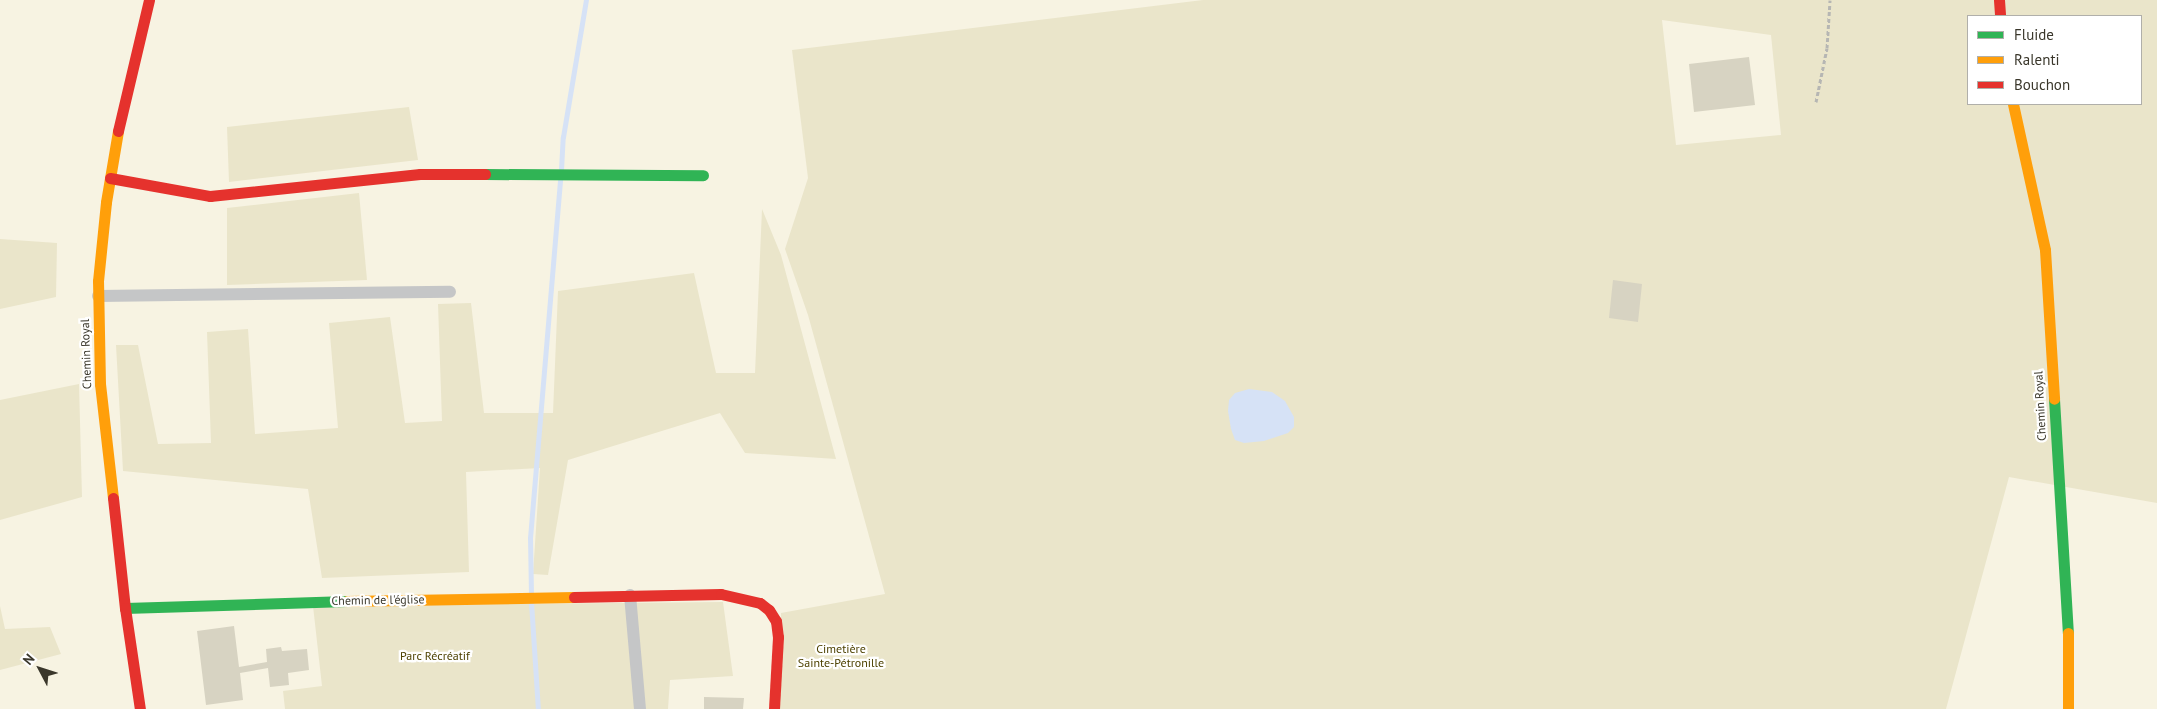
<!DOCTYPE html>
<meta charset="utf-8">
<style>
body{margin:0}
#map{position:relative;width:2157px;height:709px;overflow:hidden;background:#f7f3e2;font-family:"PT Sans",sans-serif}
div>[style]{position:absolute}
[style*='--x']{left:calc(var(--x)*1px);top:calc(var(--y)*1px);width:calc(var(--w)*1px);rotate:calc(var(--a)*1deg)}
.green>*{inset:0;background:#eae5ca}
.water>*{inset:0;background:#d6e2f6}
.stream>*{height:5px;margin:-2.5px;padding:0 2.5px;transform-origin:2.5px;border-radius:2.5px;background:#d6e2f6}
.building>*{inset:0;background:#d7d3c2}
.path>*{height:3px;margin-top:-1.5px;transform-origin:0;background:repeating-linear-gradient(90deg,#b6b6b3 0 4px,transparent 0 6.5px)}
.street>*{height:12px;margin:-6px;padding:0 6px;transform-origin:6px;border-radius:6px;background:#c5c6c7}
.fast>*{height:11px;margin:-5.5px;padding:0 5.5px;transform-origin:5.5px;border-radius:5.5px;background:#30b455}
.slow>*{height:11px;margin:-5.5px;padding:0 5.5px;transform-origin:5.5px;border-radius:5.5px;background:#ff9f0a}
.jam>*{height:11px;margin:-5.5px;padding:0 5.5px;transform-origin:5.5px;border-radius:5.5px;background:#e5322d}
span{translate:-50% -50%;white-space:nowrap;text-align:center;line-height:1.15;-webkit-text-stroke:4.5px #fff;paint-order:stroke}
.street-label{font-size:12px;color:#3a372b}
.park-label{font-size:12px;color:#4d4101}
.legend{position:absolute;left:1967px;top:15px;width:175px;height:90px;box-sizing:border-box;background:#fff;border:1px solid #b0afaa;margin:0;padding:6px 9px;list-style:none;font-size:15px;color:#3a372b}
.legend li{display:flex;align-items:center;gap:10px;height:25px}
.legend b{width:25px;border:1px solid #b0afaa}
.north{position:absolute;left:15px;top:644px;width:50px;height:50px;-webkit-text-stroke:4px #fff;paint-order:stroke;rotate:310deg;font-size:14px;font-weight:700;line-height:20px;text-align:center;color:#3a372b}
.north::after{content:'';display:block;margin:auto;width:18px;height:22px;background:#3a372b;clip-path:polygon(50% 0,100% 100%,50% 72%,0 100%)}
</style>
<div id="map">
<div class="green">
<i style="clip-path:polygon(evenodd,1203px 0,2157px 0,2157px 503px,2009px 477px,1946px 709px,780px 709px,781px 613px,885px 594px,808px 315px,785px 249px,808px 178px,792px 50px,1203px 0,1968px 16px,2141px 16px,2141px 104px,1968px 104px,1968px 16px,1203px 0,1662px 20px,1771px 35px,1781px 135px,1676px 145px,1662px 20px)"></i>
<i style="clip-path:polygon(409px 107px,418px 160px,229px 182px,227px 127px)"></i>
<i style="clip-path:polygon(359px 193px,367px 280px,227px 285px,227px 208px)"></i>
<i style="clip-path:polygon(762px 209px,781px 255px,836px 459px,745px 453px,720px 413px,568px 460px,548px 575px,533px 574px,540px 468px,466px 472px,469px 572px,322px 578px,308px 489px,123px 471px,116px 345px,138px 345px,158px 444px,211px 443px,207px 332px,248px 329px,255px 434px,338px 428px,329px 323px,390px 317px,405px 423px,442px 421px,438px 304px,471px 303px,484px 413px,553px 413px,558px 291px,694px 273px,716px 373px,755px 373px)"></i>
<i style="clip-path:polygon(0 239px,57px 243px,56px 297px,0 309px)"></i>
<i style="clip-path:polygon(79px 384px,82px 497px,0 520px,0 400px)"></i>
<i style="clip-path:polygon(723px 602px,733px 676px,670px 680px,668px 709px,285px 709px,283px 691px,322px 686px,313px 606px)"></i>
<i style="clip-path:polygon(0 606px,5px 629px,50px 627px,61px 654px,0 670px)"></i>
</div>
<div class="water">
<i style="clip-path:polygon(1249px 389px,1272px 392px,1285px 401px,1294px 417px,1294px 427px,1288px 433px,1264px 441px,1244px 443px,1235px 440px,1231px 429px,1228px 411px,1229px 400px,1235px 393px)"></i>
</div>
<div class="stream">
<i style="--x:561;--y:170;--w:33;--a:-87"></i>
<i style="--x:563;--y:137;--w:139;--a:-80.5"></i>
<i style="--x:531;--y:594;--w:56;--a:-91"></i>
<i style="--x:530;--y:538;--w:360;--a:-85.2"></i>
<i style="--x:531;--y:602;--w:107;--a:86.3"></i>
</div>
<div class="building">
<i style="clip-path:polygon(1749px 57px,1755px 105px,1694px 112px,1689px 64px)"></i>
<i style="clip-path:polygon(1613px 280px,1642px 284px,1638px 322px,1609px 318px)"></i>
<i style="clip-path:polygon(234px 626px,239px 667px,267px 662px,266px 649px,281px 647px,282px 651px,307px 649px,309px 670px,288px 673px,289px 685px,270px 687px,268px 668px,240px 673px,243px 700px,206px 705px,197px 631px)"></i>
<i style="clip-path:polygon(704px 697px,744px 698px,743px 709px,704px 709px)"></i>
</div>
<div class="path">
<i style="--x:1816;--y:102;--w:55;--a:-78.5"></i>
<i style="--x:1827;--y:48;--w:48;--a:-86.4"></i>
</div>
<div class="street">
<i style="--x:98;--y:296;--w:352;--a:-0.7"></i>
<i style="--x:630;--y:595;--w:114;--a:85"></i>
</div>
<div class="fast">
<i style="--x:485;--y:174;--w:218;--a:0.3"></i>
<i style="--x:2054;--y:399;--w:234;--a:86.6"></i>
<i style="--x:125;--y:608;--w:222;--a:-1.8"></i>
</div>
<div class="slow">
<i style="--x:2013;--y:104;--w:149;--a:77.6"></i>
<i style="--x:2045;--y:250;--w:149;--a:86.5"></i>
<i style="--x:113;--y:498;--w:115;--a:-96.5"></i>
<i style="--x:100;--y:384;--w:103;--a:-91.1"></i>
<i style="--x:98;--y:281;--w:79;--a:-84.2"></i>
<i style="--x:106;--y:202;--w:72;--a:-80.4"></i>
<i style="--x:347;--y:601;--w:227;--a:-1"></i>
<i style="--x:2068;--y:633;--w:76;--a:90"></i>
</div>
<div class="jam">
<i style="--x:1999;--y:0;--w:16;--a:86"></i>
<i style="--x:118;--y:131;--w:135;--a:-76.7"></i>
<i style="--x:110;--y:178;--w:102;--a:10.2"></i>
<i style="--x:210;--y:196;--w:211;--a:-6"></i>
<i style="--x:420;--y:174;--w:65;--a:0"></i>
<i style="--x:113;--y:498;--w:111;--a:83.8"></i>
<i style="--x:125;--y:608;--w:102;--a:81.6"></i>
<i style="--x:574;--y:597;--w:147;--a:-1.2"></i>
<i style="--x:721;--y:594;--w:40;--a:13"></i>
<i style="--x:760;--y:603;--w:11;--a:38"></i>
<i style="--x:769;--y:610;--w:13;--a:58"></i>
<i style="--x:776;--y:621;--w:16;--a:83"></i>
<i style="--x:778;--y:637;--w:72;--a:93.2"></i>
</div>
<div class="street-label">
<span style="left:86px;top:354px;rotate:-92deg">Chemin Royal</span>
<span style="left:2040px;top:406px;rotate:-93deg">Chemin Royal</span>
<span style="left:378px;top:600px;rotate:-1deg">Chemin de l'église</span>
</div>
<div class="park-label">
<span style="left:841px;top:656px">Cimetière<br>Sainte-Pétronille</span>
<span style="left:435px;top:656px">Parc Récréatif</span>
</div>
<ul class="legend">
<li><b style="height:6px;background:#30b455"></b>Fluide</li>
<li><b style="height:6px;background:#ff9f0a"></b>Ralenti</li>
<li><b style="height:6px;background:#e5322d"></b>Bouchon</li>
</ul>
<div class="north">N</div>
</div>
